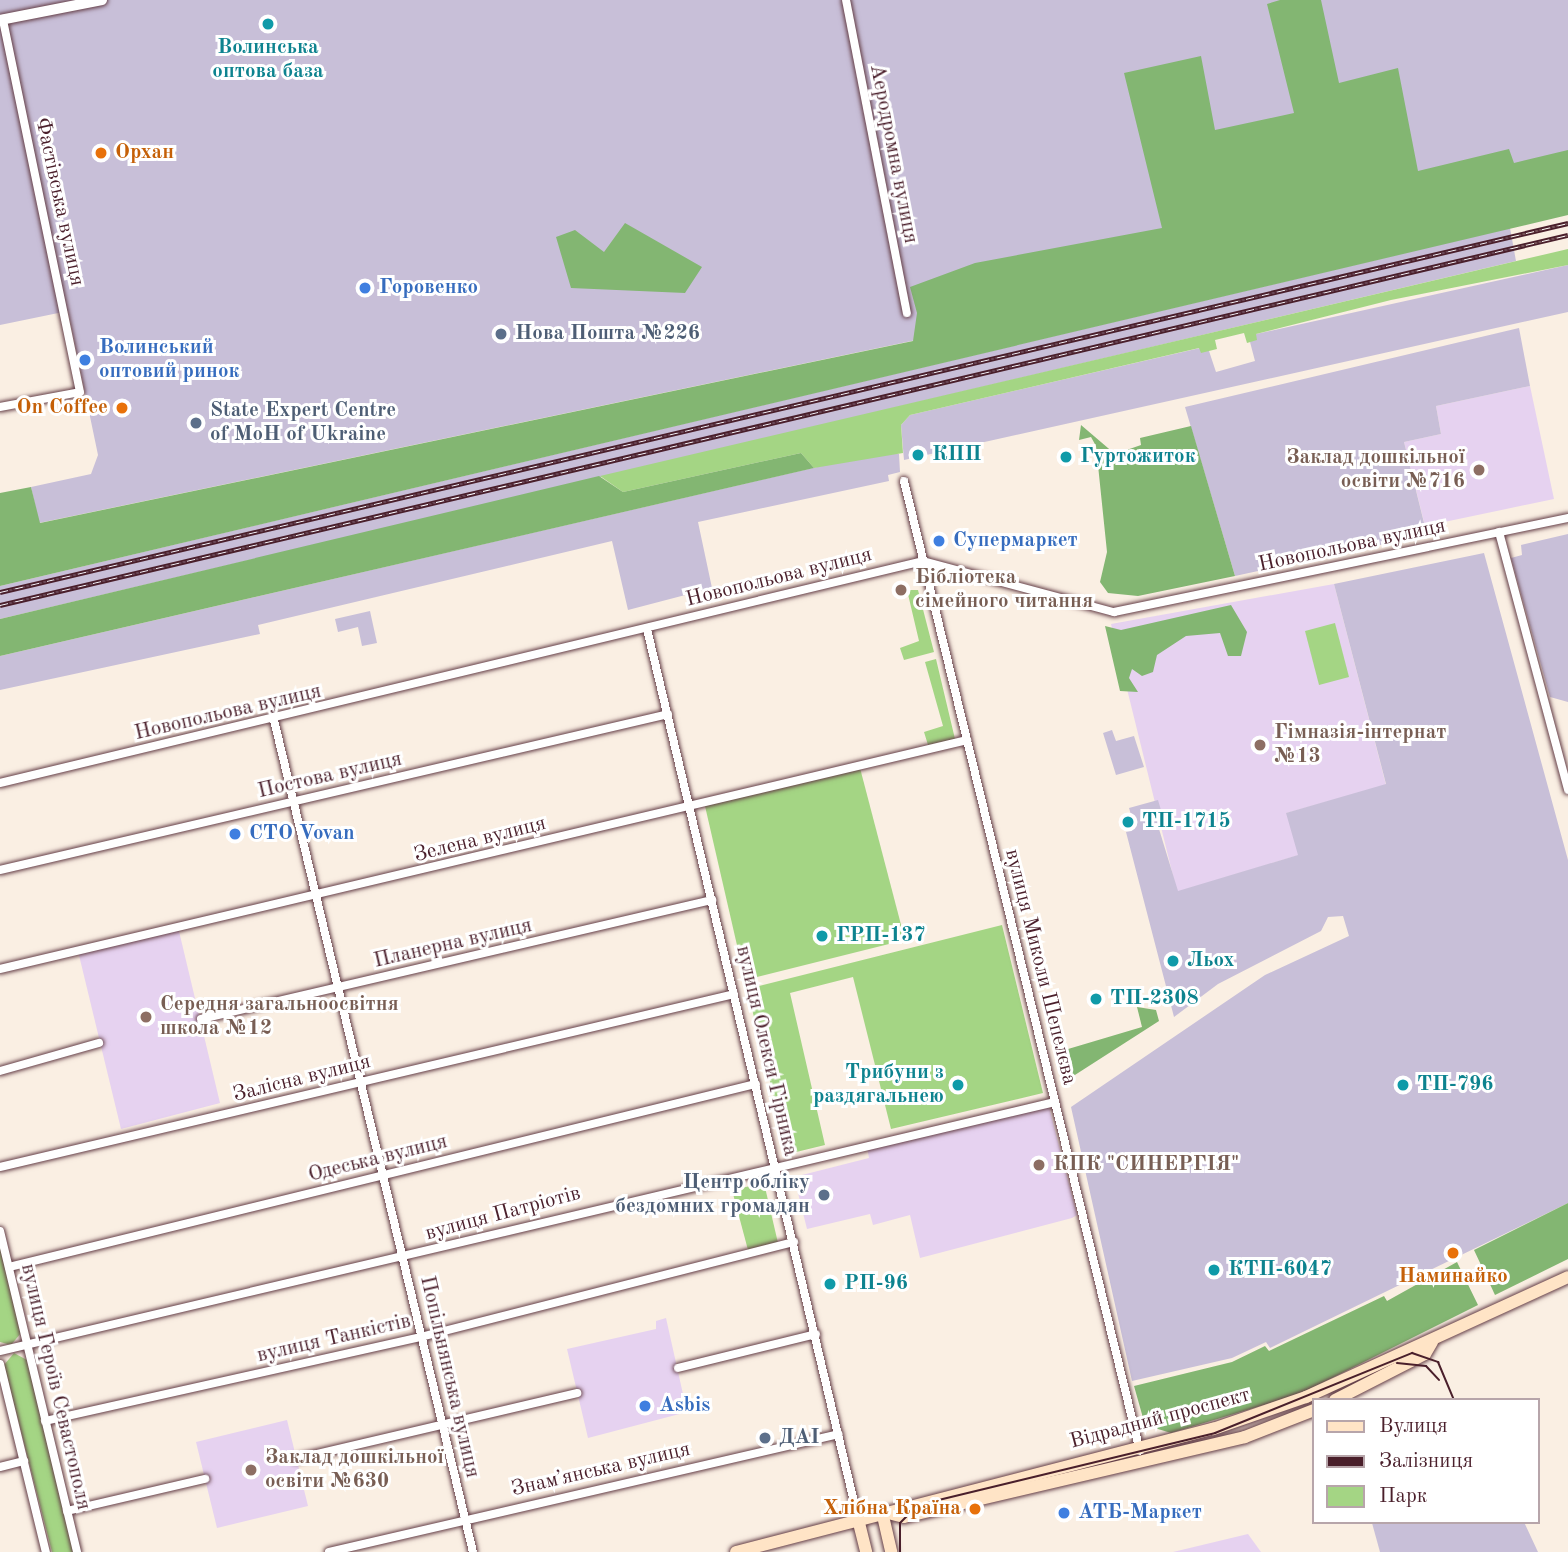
<!DOCTYPE html>
<meta charset="utf-8">
<style>
body{margin:0}
#map{position:relative;width:1568px;height:1552px;overflow:hidden;background:#faefe3;font-family:"Old Standard TT",serif}
div>[style]{position:absolute}
[style*='--x']{left:calc(var(--x)*1px);top:calc(var(--y)*1px);width:calc(var(--w)*1px);rotate:calc(var(--a)*1deg)}
.built>*{inset:0;background:#e6d2f0}
.industrial>*{inset:0;background:#c8bfd8}
.green>*{inset:0;background:#a4d584}
.forest>*{inset:0;background:#83b672}
.roads{filter:drop-shadow(0 0 2px #643e47) drop-shadow(0 0 2px #643e47)}
.minor>*{height:8px;margin:-4px;padding:0 4px;transform-origin:4px;border-radius:4px;background:#fff}
.tertiary>*{height:10px;margin:-5px;padding:0 5px;transform-origin:5px;border-radius:5px;background:#fff}
.secondary>*{height:12px;margin:-6px;padding:0 6px;transform-origin:6px;border-radius:6px;background:#ffe4c6}
.tram>*{height:2px;margin:-1px;padding:0 1px;transform-origin:1px;border-radius:1px;background:#4a1f2b}
.rail>*{height:5px;margin-top:-2.5px;transform-origin:0;background:repeating-linear-gradient(90deg,#fff 0 8px,#4a1f2b 0 16px);box-sizing:border-box;border-block:2px solid #4a1f2b}
.dots>*{width:19px;height:19px;translate:-50% -50%;box-sizing:border-box;border:4px solid #fff;border-radius:50%}
span{translate:-50% -50%;white-space:nowrap;text-align:center;line-height:1.15;-webkit-text-stroke:6px #fff;paint-order:stroke}
.culture-label{font-size:21px;color:#0d838f;font-weight:700}
.left{translate:0 -50%;text-align:left}
.right{translate:-100% -50%;text-align:right}
.food-label{font-size:21px;color:#c56008;font-weight:700}
.street-label{font-size:21px;color:#4a1f2b}
.shop-label{font-size:21px;color:#366cbe;font-weight:700}
.service-label{font-size:21px;color:#4e5e75;font-weight:700}
.education-label{font-size:21px;color:#785e54;font-weight:700}
.legend{position:absolute;left:1312px;top:1398px;width:228px;height:126px;box-sizing:border-box;background:#fff;border:2px solid #b7a5aa;margin:0;padding:9px 12px;list-style:none;font-size:21px;color:#4a1f2b}
.legend li{display:flex;align-items:center;gap:14px;height:35px}
.legend b{width:35px;border:2px solid #b7a5aa}
</style>
<div id="map">
<div class="built">
<i style="clip-path:polygon(1530px 386px,1554px 499px,1425px 526px,1404px 442px,1441px 434px,1436px 406px)"></i>
<i style="clip-path:polygon(1334px 584px,1386px 785px,1287px 813px,1299px 855px,1177px 892px,1111px 624px)"></i>
<i style="clip-path:polygon(178px 927px,220px 1103px,121px 1129px,78px 951px)"></i>
<i style="clip-path:polygon(1049px 1107px,1077px 1215px,1072px 1218px,920px 1258px,910px 1215px,873px 1225px,870px 1214px,807px 1229px,794px 1177px,869px 1158px,867px 1147px)"></i>
<i style="clip-path:polygon(666px 1318px,687px 1412px,588px 1438px,567px 1349px,656px 1329px,656px 1321px)"></i>
<i style="clip-path:polygon(287px 1420px,308px 1506px,217px 1528px,196px 1442px)"></i>
<i style="clip-path:polygon(1248px 1534px,1261px 1552px,1173px 1552px)"></i>
</div>
<div class="industrial">
<i style="clip-path:polygon(0 0,1568px 0,1568px 195px,969px 329px,39px 523px,31px 487px,91px 474px,98px 455px,68px 311px,0 325px)"></i>
<i style="clip-path:polygon(1510px 228px,1516px 261px,0 619px,0 586px)"></i>
<i style="clip-path:polygon(1568px 265px,1568px 312px,904px 460px,901px 425px,910px 415px,1200px 348px,1209px 351px,1216px 372px,1255px 361px,1250px 342px,1256px 334px)"></i>
<i style="clip-path:polygon(1519px 328px,1530px 386px,1436px 406px,1441px 434px,1404px 442px,1427px 535px,1235px 576px,1185px 407px)"></i>
<i style="clip-path:polygon(878px 453px,899px 454px,900px 472px,888px 475px,889px 481px,698px 522px,712px 588px,628px 610px,612px 541px,258px 625px,260px 634px,0 690px,0 656px)"></i>
<i style="clip-path:polygon(1568px 534px,1568px 702px,1550px 697px,1511px 558px,1522px 555px,1521px 545px)"></i>
<i style="clip-path:polygon(1484px 553px,1568px 860px,1568px 1203px,1270px 1348px,1266px 1342px,1232px 1358px,1132px 1381px,1071px 1107px,1265px 975px,1349px 936px,1343px 916px,1328px 917px,1321px 931px,1218px 984px,1174px 1017px,1126px 832px,1135px 828px,1129px 808px,1158px 800px,1166px 827px,1159px 829px,1178px 891px,1298px 855px,1286px 813px,1386px 784px,1334px 584px)"></i>
<i style="clip-path:polygon(370px 611px,377px 643px,362px 646px,358px 627px,338px 632px,335px 619px)"></i>
<i style="clip-path:polygon(1112px 730px,1116px 741px,1134px 736px,1144px 767px,1116px 775px,1103px 733px)"></i>
<i style="clip-path:polygon(1524px 1522px,1538px 1552px,1380px 1552px,1372px 1523px)"></i>
</div>
<div class="green">
<i style="clip-path:polygon(1568px 249px,1568px 265px,1391px 300px,1256px 334px,1257px 340px,1247px 343px,1244px 333px,1215px 340px,1217px 349px,1201px 353px,1199px 348px,910px 415px,901px 425px,903px 453px,814px 468px,801px 453px,623px 492px,600px 476px)"></i>
<i style="clip-path:polygon(907px 590px,918px 590px,934px 652px,904px 660px,900px 648px,919px 641px)"></i>
<i style="clip-path:polygon(1335px 623px,1349px 677px,1319px 685px,1305px 631px)"></i>
<i style="clip-path:polygon(936px 659px,955px 739px,928px 745px,924px 732px,943px 726px,925px 662px)"></i>
<i style="clip-path:polygon(860px 768px,905px 940px,745px 980px,705px 806px)"></i>
<i style="clip-path:polygon(1002px 925px,1043px 1093px,891px 1129px,853px 977px,790px 993px,825px 1145px,788px 1154px,747px 989px)"></i>
<i style="clip-path:polygon(764px 1183px,778px 1243px,748px 1250px,732px 1190px)"></i>
<i style="clip-path:polygon(0 1246px,21px 1333px,11px 1345px,0 1342px)"></i>
<i style="clip-path:polygon(14px 1353px,27px 1360px,74px 1552px,52px 1552px,4px 1365px)"></i>
</div>
<div class="forest">
<i style="clip-path:polygon(1280px 0,1321px 0,1339px 83px,1398px 68px,1418px 171px,1509px 149px,1514px 163px,1568px 150px,1568px 215px,0 586px,0 493px,31px 487px,40px 523px,913px 341px,917px 313px,910px 287px,975px 263px,1162px 228px,1124px 73px,1201px 56px,1215px 130px,1294px 113px,1267px 4px)"></i>
<i style="clip-path:polygon(625px 223px,702px 267px,685px 293px,571px 288px,556px 237px,575px 230px,604px 252px)"></i>
<i style="clip-path:polygon(1081px 425px,1115px 454px,1141px 445px,1140px 438px,1191px 426px,1235px 576px,1138px 596px,1108px 593px,1100px 582px,1107px 552px,1096px 446px,1091px 437px,1079px 440px)"></i>
<i style="clip-path:polygon(801px 453px,814px 468px,0 656px,0 619px,599px 476px,623px 492px)"></i>
<i style="clip-path:polygon(1231px 605px,1247px 632px,1241px 656px,1228px 656px,1220px 633px,1186px 636px,1157px 655px,1153px 672px,1142px 676px,1132px 669px,1129px 678px,1138px 692px,1120px 691px,1105px 626px,1121px 630px)"></i>
<i style="clip-path:polygon(1137px 1007px,1156px 1010px,1159px 1021px,1064px 1082px,1058px 1052px,1142px 1027px)"></i>
<i style="clip-path:polygon(1568px 1203px,1568px 1259px,1495px 1295px,1474px 1250px)"></i>
<i style="clip-path:polygon(1457px 1262px,1478px 1305px,1300px 1394px,1171px 1433px,1145px 1425px,1134px 1386px,1232px 1362px,1265px 1346px,1269px 1351px,1384px 1296px,1387px 1301px)"></i>
</div>
<div class="roads">
<div class="minor">
<i style="--x:846;--y:0;--w:319;--a:79"></i>
<i style="--x:0;--y:407;--w:81;--a:-10.6"></i>
<i style="--x:80;--y:392;--w:381;--a:-101.7"></i>
<i style="--x:904;--y:481;--w:998;--a:76.33"></i>
<i style="--x:1499;--y:532;--w:267;--a:75"></i>
<i style="--x:647;--y:629;--w:919;--a:76.66"></i>
<i style="--x:274;--y:720;--w:855;--a:76.55"></i>
<i style="--x:0;--y:783;--w:949;--a:-13.52"></i>
<i style="--x:923;--y:561;--w:198;--a:15"></i>
<i style="--x:1114;--y:612;--w:464;--a:-11.7"></i>
<i style="--x:0;--y:870;--w:686;--a:-13.14"></i>
<i style="--x:0;--y:969;--w:994;--a:-13.32"></i>
<i style="--x:201;--y:1019;--w:525;--a:-13.11"></i>
<i style="--x:0;--y:1071;--w:103;--a:-15.8"></i>
<i style="--x:0;--y:1167;--w:754;--a:-13.26"></i>
<i style="--x:0;--y:1231;--w:330;--a:76.5"></i>
<i style="--x:9;--y:1267;--w:769;--a:-13.77"></i>
<i style="--x:0;--y:1351;--w:1084;--a:-13.28"></i>
<i style="--x:0;--y:1364;--w:194;--a:76.3"></i>
<i style="--x:678;--y:1368;--w:142;--a:-13.8"></i>
<i style="--x:45;--y:1421;--w:385;--a:-12.6"></i>
<i style="--x:421;--y:1337;--w:385;--a:-14.3"></i>
<i style="--x:296;--y:1459;--w:289;--a:-13.2"></i>
<i style="--x:0;--y:1467;--w:25;--a:-14"></i>
<i style="--x:67;--y:1511;--w:142;--a:-13.1"></i>
<i style="--x:329;--y:1552;--w:523;--a:-13.03"></i>
</div>
<div class="tertiary">
<i style="--x:0;--y:20;--w:104;--a:-11.1"></i>
</div>
<div class="secondary">
<i style="--x:1335;--y:1400;--w:101;--a:-27.1"></i>
<i style="--x:1425;--y:1354;--w:14;--a:-60"></i>
<i style="--x:892;--y:1514;--w:12;--a:14"></i>
<i style="--x:904;--y:1517;--w:350;--a:-13.2"></i>
<i style="--x:1245;--y:1437;--w:74;--a:-21.4"></i>
<i style="--x:883;--y:1516;--w:37;--a:77"></i>
<i style="--x:859;--y:1523;--w:30;--a:76"></i>
<i style="--x:736;--y:1552;--w:493;--a:-14.5"></i>
<i style="--x:1213;--y:1429;--w:98;--a:-19"></i>
<i style="--x:1306;--y:1397;--w:288;--a:-24.6"></i>
</div>
</div>
<div class="tram">
<i style="--x:1397;--y:1363;--w:29;--a:6"></i>
<i style="--x:1426;--y:1366;--w:19;--a:47"></i>
<i style="--x:900;--y:1552;--w:29;--a:-90"></i>
<i style="--x:900;--y:1523;--w:25;--a:-45"></i>
<i style="--x:918;--y:1505;--w:306;--a:-13.6"></i>
<i style="--x:1215;--y:1433;--w:213;--a:-22.1"></i>
<i style="--x:1412;--y:1353;--w:28;--a:19"></i>
<i style="--x:1438;--y:1362;--w:41;--a:67.2"></i>
</div>
<div class="rail">
<i style="--x:0;--y:592;--w:1611;--a:-13.24"></i>
<i style="--x:0;--y:605;--w:1611;--a:-13.28"></i>
</div>
<div class="dots">
<i style="left:268px;top:24px;background:#0f9aa8"></i>
<i style="left:101px;top:153px;background:#e8710a"></i>
<i style="left:365px;top:288px;background:#3f7fe0"></i>
<i style="left:501px;top:334px;background:#5c6f8a"></i>
<i style="left:85px;top:360px;background:#3f7fe0"></i>
<i style="left:122px;top:408px;background:#e8710a"></i>
<i style="left:196px;top:423px;background:#5c6f8a"></i>
<i style="left:918px;top:455px;background:#0f9aa8"></i>
<i style="left:1066px;top:457px;background:#0f9aa8"></i>
<i style="left:1479px;top:470px;background:#8d6e63"></i>
<i style="left:939px;top:541px;background:#3f7fe0"></i>
<i style="left:901px;top:590px;background:#8d6e63"></i>
<i style="left:1260px;top:745px;background:#8d6e63"></i>
<i style="left:1128px;top:822px;background:#0f9aa8"></i>
<i style="left:235px;top:834px;background:#3f7fe0"></i>
<i style="left:822px;top:936px;background:#0f9aa8"></i>
<i style="left:1173px;top:961px;background:#0f9aa8"></i>
<i style="left:1096px;top:999px;background:#0f9aa8"></i>
<i style="left:146px;top:1017px;background:#8d6e63"></i>
<i style="left:958px;top:1085px;background:#0f9aa8"></i>
<i style="left:1403px;top:1085px;background:#0f9aa8"></i>
<i style="left:1039px;top:1165px;background:#8d6e63"></i>
<i style="left:824px;top:1195px;background:#5c6f8a"></i>
<i style="left:1453px;top:1253px;background:#e8710a"></i>
<i style="left:1214px;top:1270px;background:#0f9aa8"></i>
<i style="left:830px;top:1284px;background:#0f9aa8"></i>
<i style="left:645px;top:1406px;background:#3f7fe0"></i>
<i style="left:765px;top:1438px;background:#5c6f8a"></i>
<i style="left:251px;top:1470px;background:#8d6e63"></i>
<i style="left:975px;top:1509px;background:#e8710a"></i>
<i style="left:1064px;top:1513px;background:#3f7fe0"></i>
</div>
<div class="culture-label">
<span style="left:268px;top:60px">Волинська<br>оптова база</span>
<span class="left" style="left:932px;top:455px">КПП</span>
<span class="left" style="left:1080px;top:457px">Гуртожиток</span>
<span class="left" style="left:1142px;top:822px">ТП-1715</span>
<span class="left" style="left:836px;top:936px">ГРП-137</span>
<span class="left" style="left:1187px;top:961px">Льох</span>
<span class="left" style="left:1110px;top:999px">ТП-2308</span>
<span class="right" style="left:944px;top:1085px">Трибуни з<br>раздягальнею</span>
<span class="left" style="left:1417px;top:1085px">ТП-796</span>
<span class="left" style="left:1228px;top:1270px">КТП-6047</span>
<span class="left" style="left:844px;top:1284px">РП-96</span>
</div>
<div class="food-label">
<span class="left" style="left:115px;top:153px">Орхан</span>
<span class="right" style="left:108px;top:408px">On Coffee</span>
<span style="left:1453px;top:1277px">Наминайко</span>
<span class="right" style="left:961px;top:1509px">Хлібна Країна</span>
</div>
<div class="street-label">
<span style="left:893px;top:154px;rotate:79deg">Аеродромна вулиця</span>
<span style="left:59px;top:202px;rotate:78deg">Фастівська вулиця</span>
<span style="left:1352px;top:546px;rotate:-12deg">Новопольова вулиця</span>
<span style="left:779px;top:578px;rotate:-14deg">Новопольова вулиця</span>
<span style="left:228px;top:713px;rotate:-13deg">Новопольова вулиця</span>
<span style="left:330px;top:776px;rotate:-13deg">Постова вулиця</span>
<span style="left:480px;top:840px;rotate:-14deg">Зелена вулиця</span>
<span style="left:453px;top:944px;rotate:-13deg">Планерна вулиця</span>
<span style="left:1040px;top:967px;rotate:76deg">вулиця Миколи Шепелєва</span>
<span style="left:766px;top:1051px;rotate:77deg">вулиця Олекси Гірника</span>
<span style="left:302px;top:1079px;rotate:-14deg">Залісна вулиця</span>
<span style="left:378px;top:1159px;rotate:-14deg">Одеська вулиця</span>
<span style="left:503px;top:1214px;rotate:-15deg">вулиця Патріотів</span>
<span style="left:334px;top:1339px;rotate:-13deg">вулиця Танкістів</span>
<span style="left:449px;top:1377px;rotate:77deg">Попільнянська вулиця</span>
<span style="left:55px;top:1387px;rotate:77deg">вулиця Героїв Севастополя</span>
<span style="left:1160px;top:1419px;rotate:-15deg">Відрадний проспект</span>
<span style="left:601px;top:1470px;rotate:-13deg">Знамʼянська вулиця</span>
</div>
<div class="shop-label">
<span class="left" style="left:379px;top:288px">Горовенко</span>
<span class="left" style="left:99px;top:360px">Волинський<br>оптовий ринок</span>
<span class="left" style="left:953px;top:541px">Супермаркет</span>
<span class="left" style="left:249px;top:834px">СТО Vovan</span>
<span class="left" style="left:659px;top:1406px">Asbis</span>
<span class="left" style="left:1078px;top:1513px">АТБ-Маркет</span>
</div>
<div class="service-label">
<span class="left" style="left:515px;top:334px">Нова Пошта №226</span>
<span class="left" style="left:210px;top:423px">State Expert Centre<br>of MoH of Ukraine</span>
<span class="right" style="left:810px;top:1195px">Центр обліку<br>бездомних громадян</span>
<span class="left" style="left:779px;top:1438px">ДАІ</span>
</div>
<div class="education-label">
<span class="right" style="left:1465px;top:470px">Заклад дошкільної<br>освіти №716</span>
<span class="left" style="left:915px;top:590px">Бібліотека<br>сімейного читання</span>
<span class="left" style="left:1274px;top:745px">Гімназія-інтернат<br>№13</span>
<span class="left" style="left:160px;top:1017px">Середня загальноосвітня<br>школа №12</span>
<span class="left" style="left:1053px;top:1165px">КПК "СИНЕРГІЯ"</span>
<span class="left" style="left:265px;top:1470px">Заклад дошкільної<br>освіти №630</span>
</div>
<ul class="legend">
<li><b style="height:9px;background:#ffe4c6"></b>Вулиця</li>
<li><b style="height:9px;background:#4a1f2b"></b>Залізниця</li>
<li><b style="height:19px;background:#a4d584"></b>Парк</li>
</ul>
</div>
